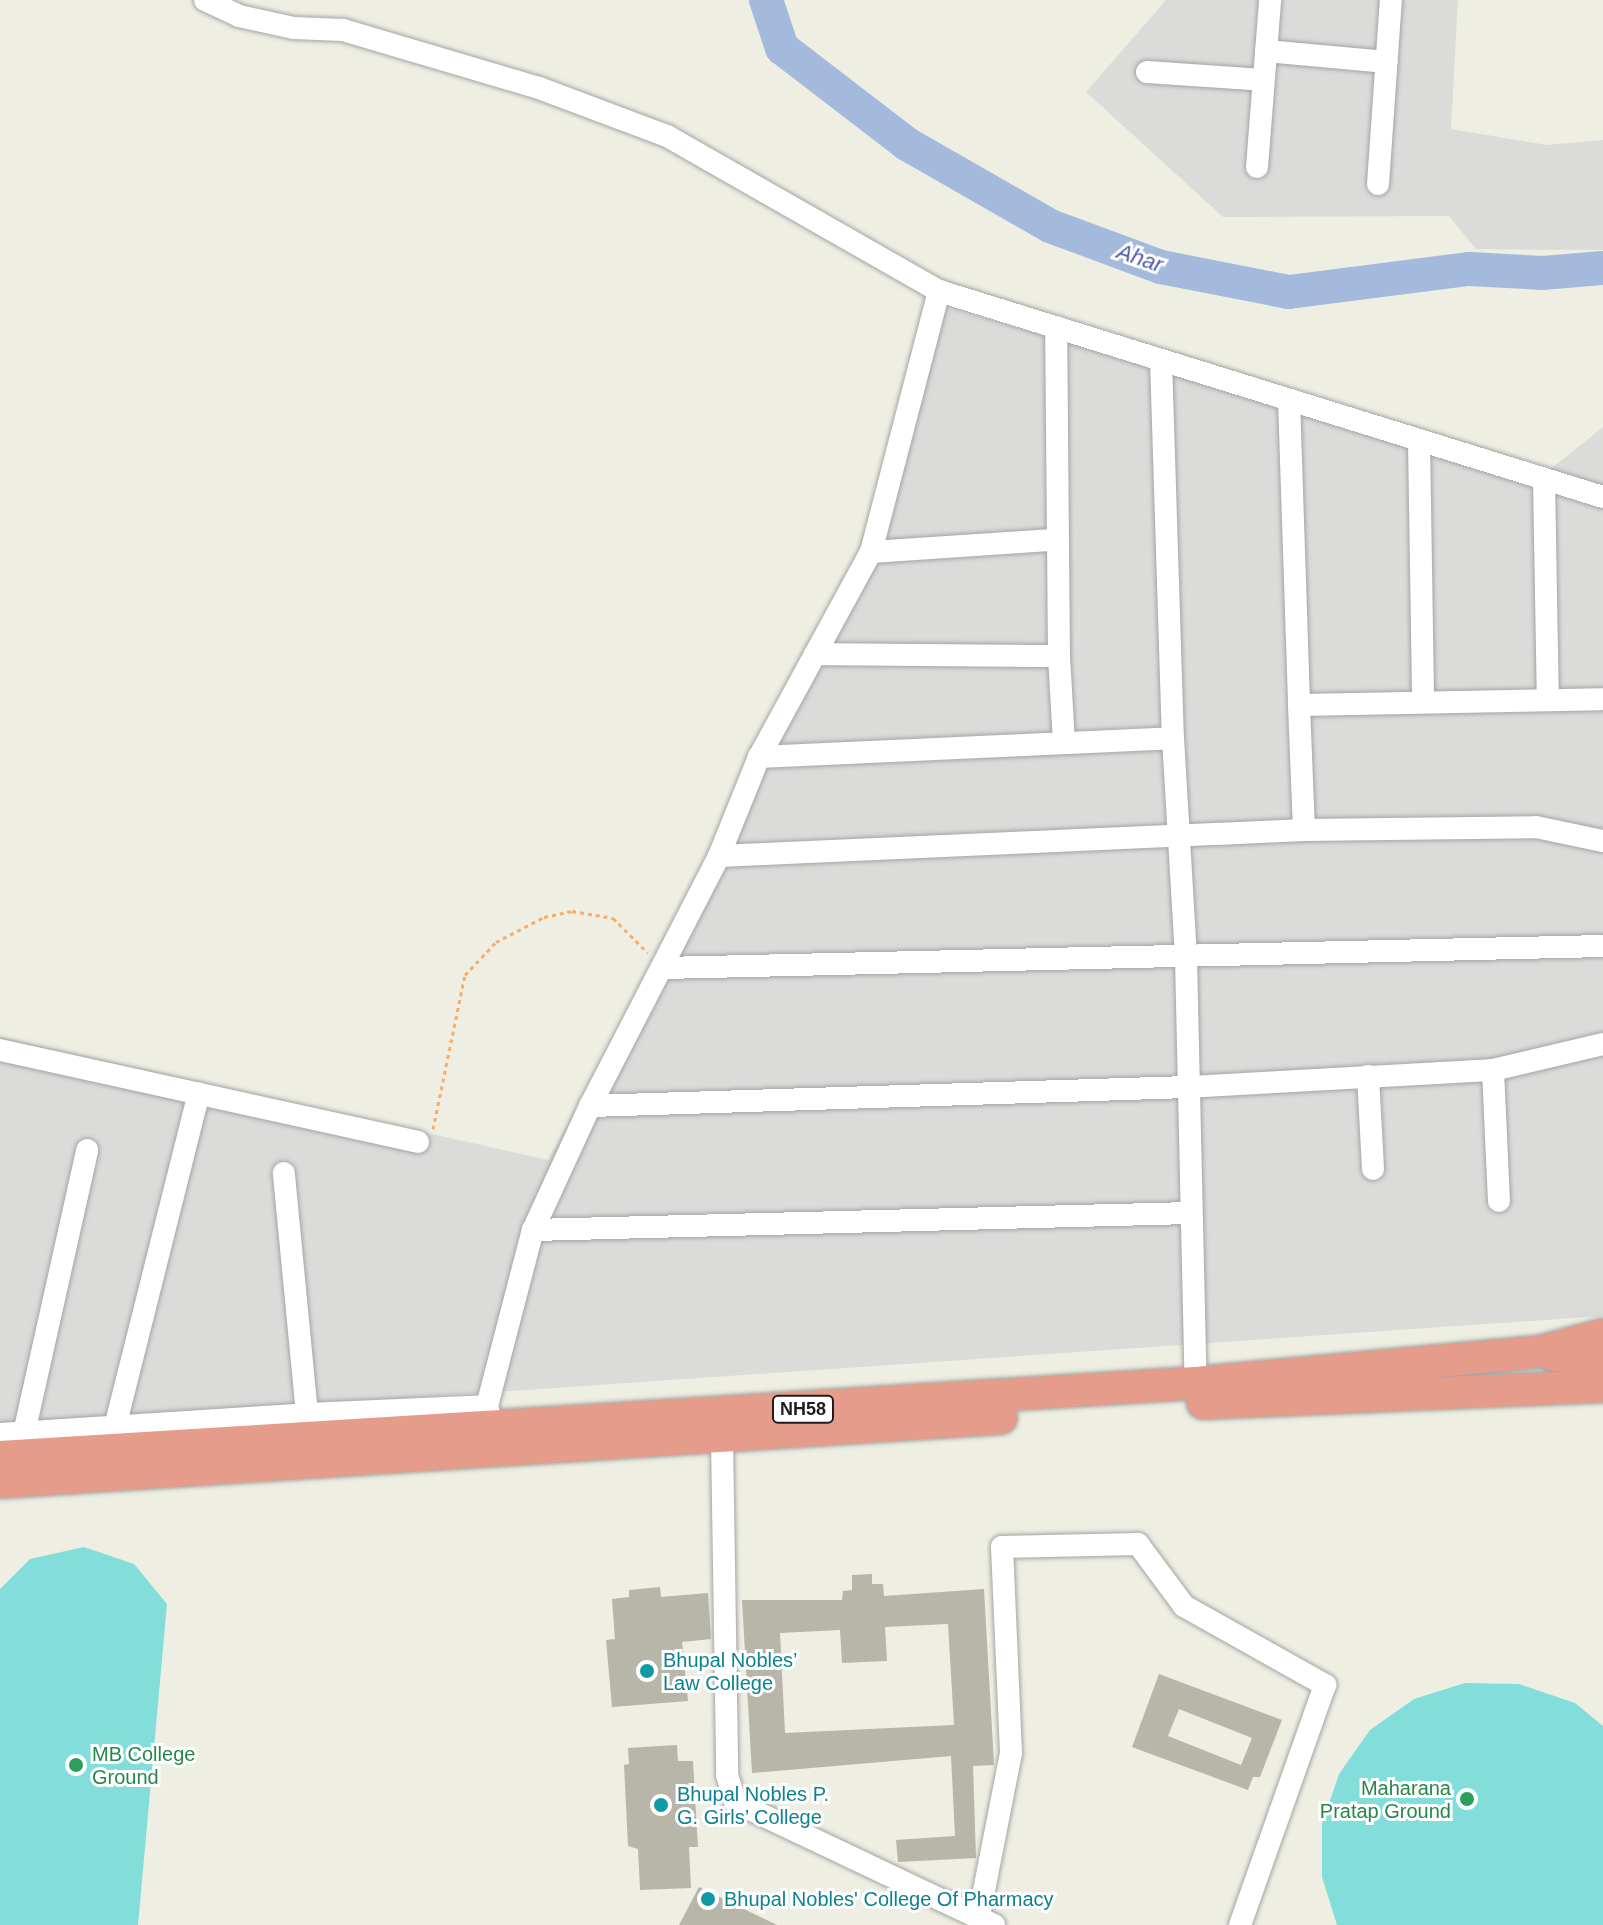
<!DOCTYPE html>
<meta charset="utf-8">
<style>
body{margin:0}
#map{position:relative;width:1603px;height:1925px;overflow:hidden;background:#eeeee3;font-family:Helvetica,sans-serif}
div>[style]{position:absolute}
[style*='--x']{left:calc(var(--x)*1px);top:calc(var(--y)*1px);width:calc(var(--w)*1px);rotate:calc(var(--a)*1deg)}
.residential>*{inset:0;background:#dbdbda}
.pitch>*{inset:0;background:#82dddb}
.river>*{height:34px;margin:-17px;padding:0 17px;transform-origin:17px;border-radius:17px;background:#a4badc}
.building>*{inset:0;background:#b8b5a9}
.path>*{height:3px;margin-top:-1.5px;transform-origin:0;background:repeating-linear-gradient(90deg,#f8ad6b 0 4px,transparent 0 8px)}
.roads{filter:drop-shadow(0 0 2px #a4a4a4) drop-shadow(0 0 2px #a4a4a4)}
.minor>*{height:22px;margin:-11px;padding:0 11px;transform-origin:11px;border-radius:11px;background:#fff}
.highway>*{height:32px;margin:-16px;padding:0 16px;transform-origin:16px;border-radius:16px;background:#e59c8b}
.dots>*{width:22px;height:22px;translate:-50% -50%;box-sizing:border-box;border:4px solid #fff;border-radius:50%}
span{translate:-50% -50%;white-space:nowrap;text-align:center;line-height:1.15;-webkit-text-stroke:6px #fff;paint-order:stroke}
.shield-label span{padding:2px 6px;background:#fff;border:2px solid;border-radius:6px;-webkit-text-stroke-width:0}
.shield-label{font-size:18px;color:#1d1d1d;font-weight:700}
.culture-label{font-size:20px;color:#0d838f}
.left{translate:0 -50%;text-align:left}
.leisure-label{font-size:20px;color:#27864d}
.right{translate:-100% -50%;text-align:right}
.water-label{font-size:22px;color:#4b58ab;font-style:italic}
</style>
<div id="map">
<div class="residential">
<i style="clip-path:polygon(1166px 0,1458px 0,1451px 129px,1547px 145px,1603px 140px,1603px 250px,1476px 249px,1449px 216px,1223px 217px,1086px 92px)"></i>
<i style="clip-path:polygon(937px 305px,1542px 476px,1603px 427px,1603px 1316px,0 1426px,0 1037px,548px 1160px,877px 547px)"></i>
</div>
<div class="pitch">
<i style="clip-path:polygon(84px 1547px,134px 1564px,167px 1604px,138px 1925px,0 1925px,0 1589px,30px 1559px)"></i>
<i style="clip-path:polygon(1465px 1683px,1519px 1684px,1575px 1703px,1603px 1726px,1603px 1925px,1337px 1925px,1322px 1877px,1322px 1824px,1339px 1774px,1370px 1730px,1414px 1699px)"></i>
</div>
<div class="river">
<i style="--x:766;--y:0;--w:51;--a:71.6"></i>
<i style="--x:782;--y:48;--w:158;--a:37.5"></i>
<i style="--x:907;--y:144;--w:165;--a:29.8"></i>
<i style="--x:1050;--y:226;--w:118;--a:20.3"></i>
<i style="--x:1161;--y:267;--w:130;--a:11.1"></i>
<i style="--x:1289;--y:292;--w:181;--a:-7.3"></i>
<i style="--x:1469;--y:269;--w:73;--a:3.1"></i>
<i style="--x:1542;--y:273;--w:61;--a:-4.7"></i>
</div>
<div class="building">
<i style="clip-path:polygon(evenodd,872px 1574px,872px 1584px,883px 1584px,884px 1596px,984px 1589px,994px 1765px,973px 1766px,976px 1858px,898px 1862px,896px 1840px,955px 1836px,951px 1756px,752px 1773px,742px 1600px,842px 1600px,843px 1591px,852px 1590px,852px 1575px,872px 1574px,948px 1624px,954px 1725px,785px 1733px,780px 1633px,840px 1630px,842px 1663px,887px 1661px,885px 1627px,948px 1624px)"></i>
<i style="clip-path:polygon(660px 1587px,661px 1597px,708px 1593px,711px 1639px,682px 1642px,688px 1701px,612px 1707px,606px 1640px,615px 1639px,612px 1599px,629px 1597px,629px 1590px)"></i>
<i style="clip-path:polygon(evenodd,1159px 1674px,1282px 1720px,1260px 1777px,1253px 1777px,1248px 1790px,1132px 1747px,1159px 1674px,1179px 1709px,1252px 1738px,1241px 1765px,1168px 1736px,1179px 1709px)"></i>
<i style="clip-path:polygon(677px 1745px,678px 1761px,693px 1761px,698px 1847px,689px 1847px,691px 1888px,640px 1890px,638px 1849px,628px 1846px,624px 1765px,629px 1764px,628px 1748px)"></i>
<i style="clip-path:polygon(699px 1887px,777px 1925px,679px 1925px)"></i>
</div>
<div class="path">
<i style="--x:433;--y:1129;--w:157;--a:-78.3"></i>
<i style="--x:465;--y:975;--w:45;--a:-46.8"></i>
<i style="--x:496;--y:942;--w:54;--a:-27.5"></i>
<i style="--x:544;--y:917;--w:29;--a:-12"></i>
<i style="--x:572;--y:911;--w:42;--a:9.7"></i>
<i style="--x:613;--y:918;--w:49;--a:45"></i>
</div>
<div class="roads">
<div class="minor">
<i style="--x:205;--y:0;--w:38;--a:25"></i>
<i style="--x:239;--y:16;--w:56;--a:12.3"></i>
<i style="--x:294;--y:28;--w:49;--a:2.3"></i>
<i style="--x:343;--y:30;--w:204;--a:16.5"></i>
<i style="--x:539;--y:88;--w:137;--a:20.6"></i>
<i style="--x:667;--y:136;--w:313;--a:29.7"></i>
<i style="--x:1266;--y:51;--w:121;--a:5.2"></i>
<i style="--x:1147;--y:72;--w:116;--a:3.9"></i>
<i style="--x:1257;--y:167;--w:168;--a:-85.5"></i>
<i style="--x:1378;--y:184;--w:184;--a:-86"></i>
<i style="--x:1161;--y:360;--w:378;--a:88.2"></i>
<i style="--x:1173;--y:738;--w:220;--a:86.6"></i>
<i style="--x:1186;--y:958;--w:425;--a:88.7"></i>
<i style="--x:1289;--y:400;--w:305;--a:88.1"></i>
<i style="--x:1419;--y:440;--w:262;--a:89.1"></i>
<i style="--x:1544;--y:479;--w:219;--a:89"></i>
<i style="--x:871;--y:552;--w:183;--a:-3.8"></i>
<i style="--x:815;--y:654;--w:244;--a:0.5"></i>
<i style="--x:1059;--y:656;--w:329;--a:-90.5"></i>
<i style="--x:1059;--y:656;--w:87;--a:86.7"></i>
<i style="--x:759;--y:757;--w:414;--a:-2.6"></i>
<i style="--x:1304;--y:830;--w:232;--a:-0.7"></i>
<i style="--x:1536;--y:827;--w:68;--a:11.8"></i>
<i style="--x:719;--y:856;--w:586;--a:-2.54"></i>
<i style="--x:1304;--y:830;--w:125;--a:-92.3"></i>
<i style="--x:1299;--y:705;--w:304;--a:-1.1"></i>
<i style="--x:663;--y:968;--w:940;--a:-1.34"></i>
<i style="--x:0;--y:1050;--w:428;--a:12.4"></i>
<i style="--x:1493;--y:1070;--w:113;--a:-13.3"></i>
<i style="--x:1368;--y:1076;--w:93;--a:86.9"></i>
<i style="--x:590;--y:1106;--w:598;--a:-1.82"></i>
<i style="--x:1188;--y:1087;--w:305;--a:-3.2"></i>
<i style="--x:1493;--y:1070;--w:131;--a:87.4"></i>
<i style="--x:533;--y:1230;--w:657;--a:-1.48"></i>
<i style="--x:307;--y:1414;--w:180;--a:-2.5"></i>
<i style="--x:115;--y:1427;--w:344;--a:-75.9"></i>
<i style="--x:493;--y:1427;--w:22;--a:-106"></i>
<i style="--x:487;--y:1406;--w:182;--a:-75.4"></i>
<i style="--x:533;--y:1230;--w:136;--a:-65.3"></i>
<i style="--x:590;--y:1106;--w:281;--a:-62.7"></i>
<i style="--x:719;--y:856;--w:107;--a:-68"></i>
<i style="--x:759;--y:757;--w:234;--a:-61.4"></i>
<i style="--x:871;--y:552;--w:270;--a:-75.4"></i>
<i style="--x:939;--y:291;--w:695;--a:17.24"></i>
<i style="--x:24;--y:1433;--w:290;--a:-77.4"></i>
<i style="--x:0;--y:1434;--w:308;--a:-3.7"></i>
<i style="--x:307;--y:1414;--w:242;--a:-95.5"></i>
<i style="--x:722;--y:1439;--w:336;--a:89.1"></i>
<i style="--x:727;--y:1775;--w:28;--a:73"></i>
<i style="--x:735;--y:1802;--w:287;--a:25.4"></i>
<i style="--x:979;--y:1916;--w:166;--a:-78.9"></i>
<i style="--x:1011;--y:1753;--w:206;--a:-92.5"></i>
<i style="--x:1002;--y:1547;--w:136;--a:-1.3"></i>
<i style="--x:1138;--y:1544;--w:77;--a:53.4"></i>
<i style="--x:1184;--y:1606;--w:162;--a:29.3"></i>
<i style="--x:1325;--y:1685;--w:255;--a:109.5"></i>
</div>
<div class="highway">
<i style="--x:1550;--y:1354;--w:54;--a:8.6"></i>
<i style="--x:1203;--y:1403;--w:400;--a:-2.4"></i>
<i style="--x:0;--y:1457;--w:1198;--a:-3.54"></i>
<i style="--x:1196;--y:1383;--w:344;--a:-5.2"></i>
<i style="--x:1539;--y:1352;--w:66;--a:-14.9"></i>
<i style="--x:0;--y:1482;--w:1003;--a:-3.66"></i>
</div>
</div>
<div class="dots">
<i style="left:647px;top:1671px;background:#0f9aa8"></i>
<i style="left:76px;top:1765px;background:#2e9e5b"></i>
<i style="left:1467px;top:1799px;background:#2e9e5b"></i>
<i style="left:661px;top:1805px;background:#0f9aa8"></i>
<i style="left:708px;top:1899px;background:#0f9aa8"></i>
</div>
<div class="shield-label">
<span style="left:803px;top:1409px">NH58</span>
</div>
<div class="culture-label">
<span class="left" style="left:663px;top:1672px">Bhupal Nobles’<br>Law College</span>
<span class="left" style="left:677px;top:1806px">Bhupal Nobles P.<br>G. Girls’ College</span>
<span class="left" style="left:724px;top:1899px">Bhupal Nobles' College Of Pharmacy</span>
</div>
<div class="leisure-label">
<span class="left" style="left:92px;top:1766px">MB College<br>Ground</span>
<span class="right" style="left:1451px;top:1800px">Maharana<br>Pratap Ground</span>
</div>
<div class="water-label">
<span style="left:1140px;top:258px;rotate:19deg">Ahar</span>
</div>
</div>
